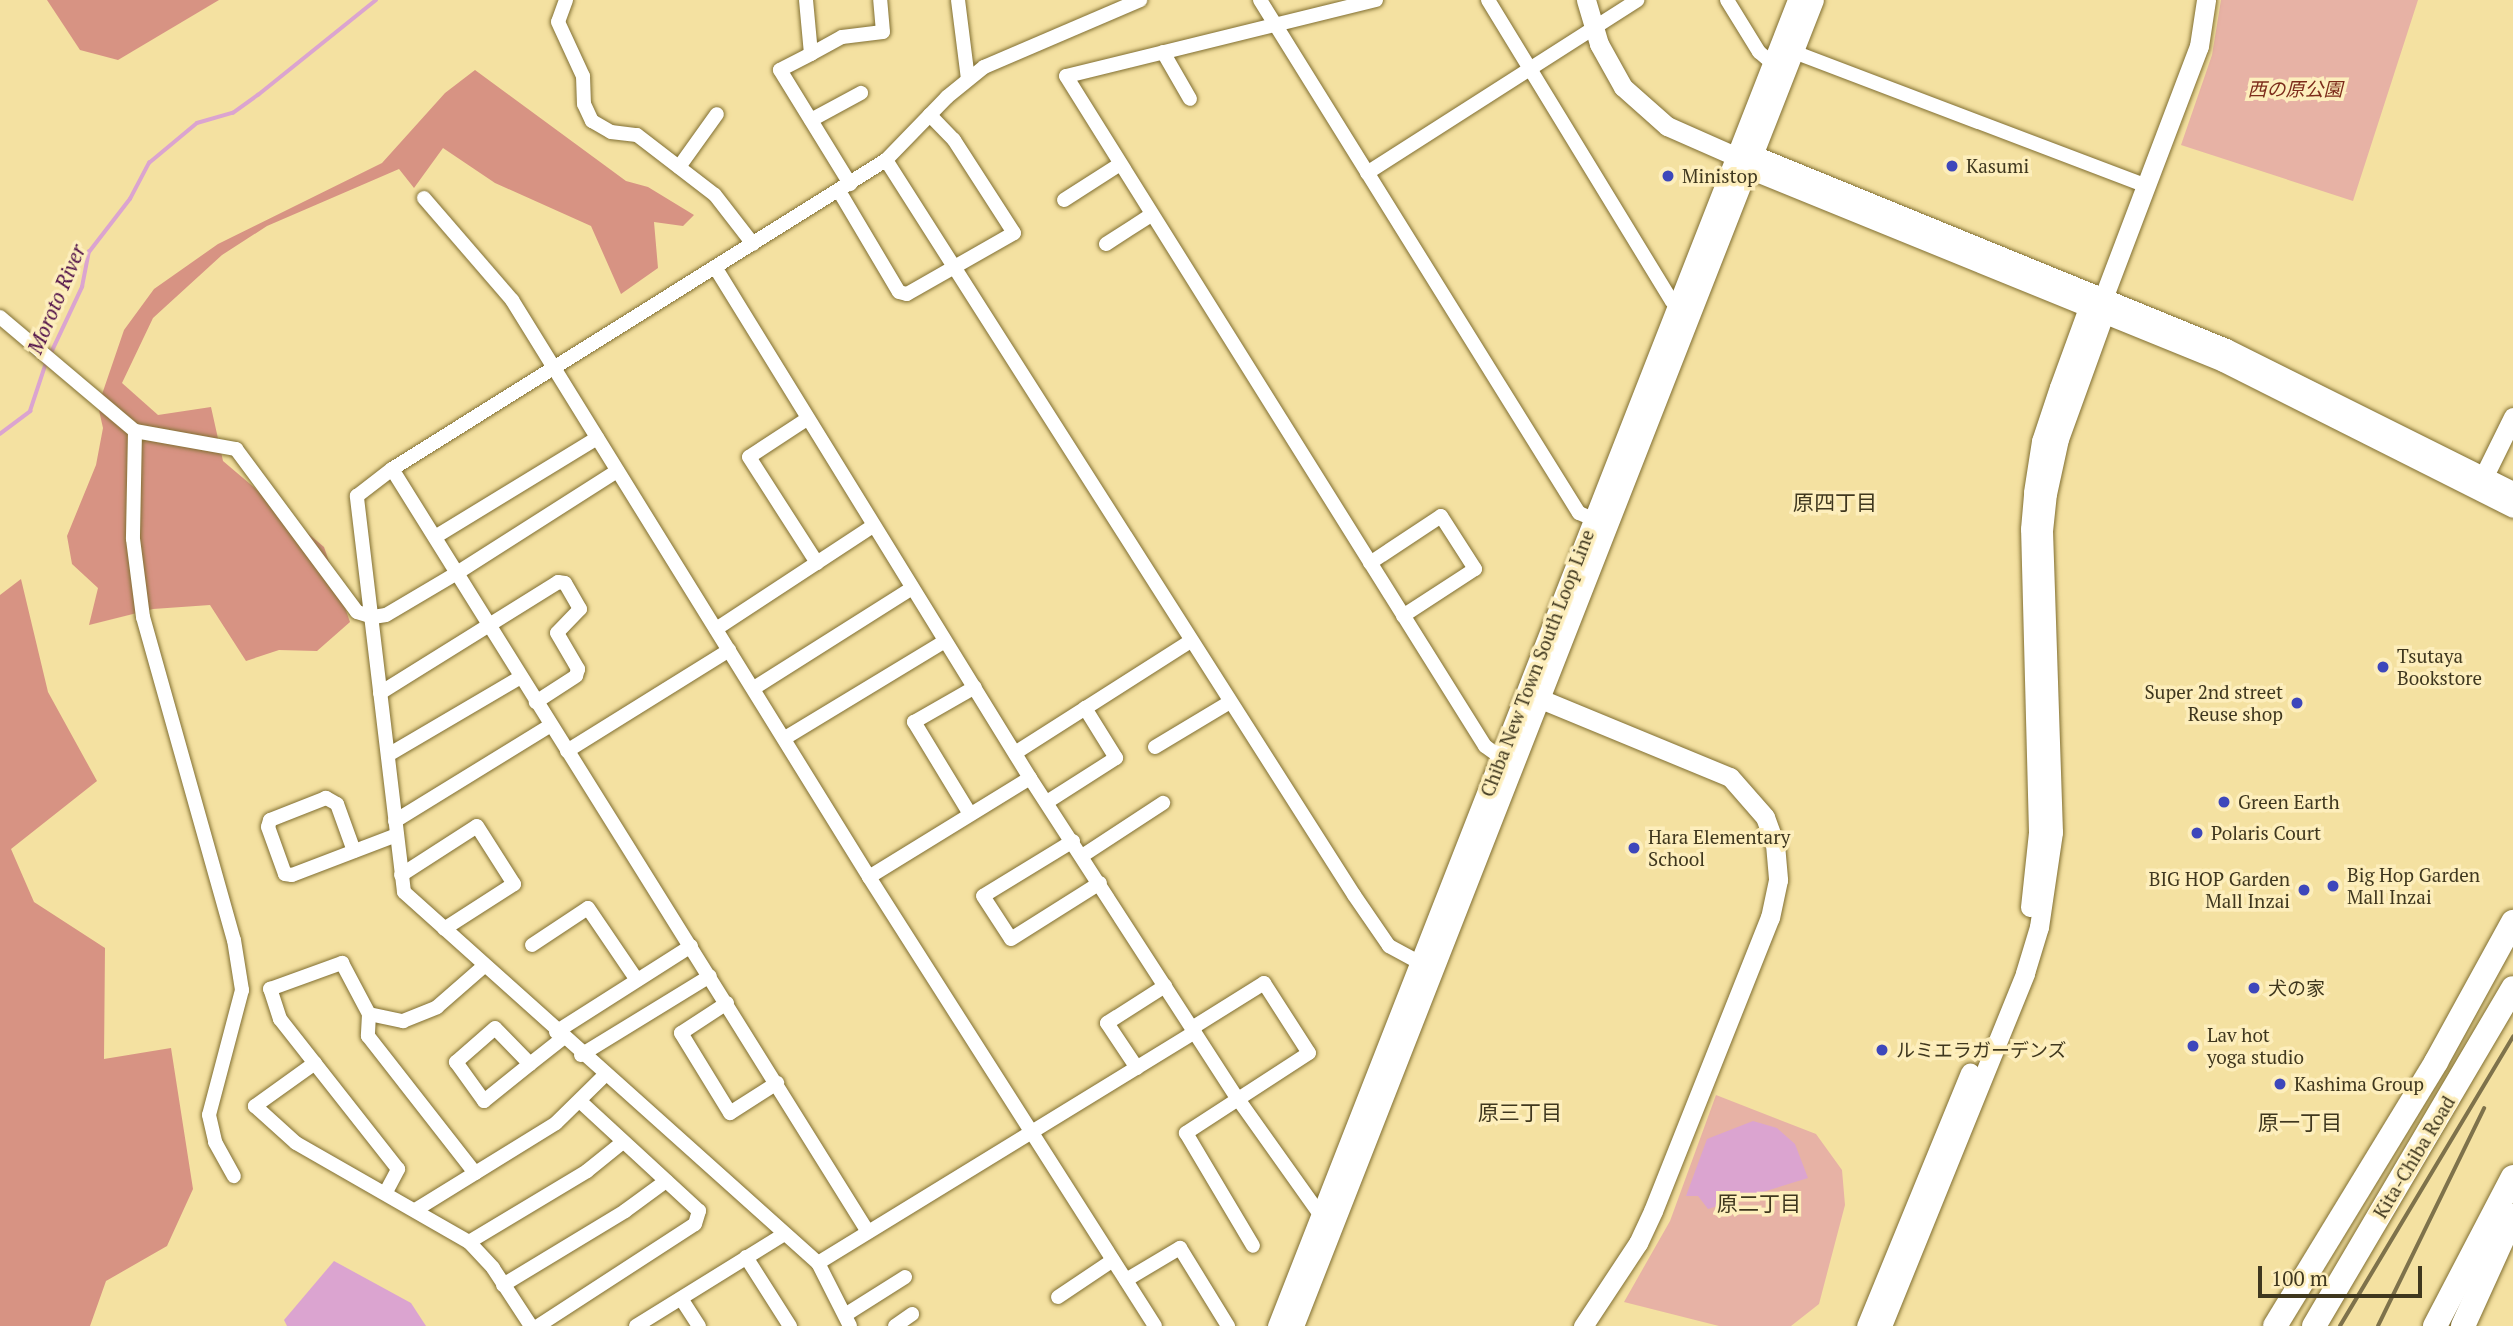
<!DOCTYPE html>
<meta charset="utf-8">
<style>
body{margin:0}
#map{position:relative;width:2513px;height:1326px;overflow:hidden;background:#f4e1a1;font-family:"PT Serif","Noto Sans JP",serif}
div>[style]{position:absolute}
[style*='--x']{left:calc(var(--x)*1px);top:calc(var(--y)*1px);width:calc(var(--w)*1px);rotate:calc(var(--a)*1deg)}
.green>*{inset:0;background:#e7b2a5}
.forest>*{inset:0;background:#d79383}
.water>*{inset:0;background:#dba4d0}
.stream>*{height:3.5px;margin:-1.75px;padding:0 1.75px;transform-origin:1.75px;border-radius:1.75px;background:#dba4d0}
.roads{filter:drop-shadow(0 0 2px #816f32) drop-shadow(0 0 2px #816f32)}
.street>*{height:14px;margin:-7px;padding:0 7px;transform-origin:7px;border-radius:7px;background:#fff}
.secondary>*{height:19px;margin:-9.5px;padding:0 9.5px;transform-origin:9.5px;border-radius:9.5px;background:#fff}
.highway>*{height:24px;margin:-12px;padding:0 12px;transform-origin:12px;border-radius:12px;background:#fff}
.rail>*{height:3.5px;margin:-1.75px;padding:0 1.75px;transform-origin:1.75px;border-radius:1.75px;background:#7e724b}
.dots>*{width:19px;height:19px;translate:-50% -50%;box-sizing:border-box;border:4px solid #fdeebc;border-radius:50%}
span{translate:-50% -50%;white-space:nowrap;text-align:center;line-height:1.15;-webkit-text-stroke:7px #fdeebc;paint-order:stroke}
.park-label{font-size:19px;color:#7d2c1b;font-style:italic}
.poi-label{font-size:19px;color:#3f371e}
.left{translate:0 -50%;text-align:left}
.right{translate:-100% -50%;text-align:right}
.street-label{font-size:19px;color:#3f371e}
.water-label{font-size:21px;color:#4f0e47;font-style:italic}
.neighbourhood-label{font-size:21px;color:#3f371e}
.scale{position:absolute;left:2258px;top:1266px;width:164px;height:32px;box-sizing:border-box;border:4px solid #3f371e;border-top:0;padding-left:9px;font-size:21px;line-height:24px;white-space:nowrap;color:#3f371e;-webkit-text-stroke:5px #fdeebc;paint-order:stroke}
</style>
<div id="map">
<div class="green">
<i style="clip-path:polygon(2221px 0,2418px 0,2353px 201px,2181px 145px,2212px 55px)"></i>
<i style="clip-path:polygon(1716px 1095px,1816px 1134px,1842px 1170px,1845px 1205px,1819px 1304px,1791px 1326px,1719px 1326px,1624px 1302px,1670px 1221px)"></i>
</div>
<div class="forest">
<i style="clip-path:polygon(47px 0,219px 0,118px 60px,80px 50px)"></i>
<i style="clip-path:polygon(475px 70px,626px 181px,648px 187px,694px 215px,683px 226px,654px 222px,658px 268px,621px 294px,591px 226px,495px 183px,443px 148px,414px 188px,399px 169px,267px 226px,222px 255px,153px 318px,122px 383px,158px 415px,211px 407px,223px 461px,324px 547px,350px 622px,317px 651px,279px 650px,246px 661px,210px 605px,153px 609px,89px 625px,98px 588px,72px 564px,67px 536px,96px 465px,103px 428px,98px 406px,124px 330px,154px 289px,218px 244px,382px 163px,445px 93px)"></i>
<i style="clip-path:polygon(21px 579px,48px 692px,97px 781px,11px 849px,34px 902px,105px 948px,104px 1059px,171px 1048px,193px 1189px,167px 1246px,106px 1281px,90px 1326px,0 1326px,0 595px)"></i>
</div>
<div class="water">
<i style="clip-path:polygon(1753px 1121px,1777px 1128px,1795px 1144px,1808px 1178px,1708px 1209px,1698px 1196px,1686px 1196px,1707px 1139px)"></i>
<i style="clip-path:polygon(334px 1261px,411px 1303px,426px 1326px,287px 1326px,284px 1320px)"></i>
</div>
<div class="stream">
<i style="--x:51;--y:353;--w:73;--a:-64.8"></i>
<i style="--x:82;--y:287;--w:36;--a:-79"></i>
<i style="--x:89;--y:252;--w:67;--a:-52.3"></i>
<i style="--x:130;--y:199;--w:41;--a:-62.2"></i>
<i style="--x:149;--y:163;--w:62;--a:-39.8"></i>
<i style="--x:197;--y:123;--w:37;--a:-16"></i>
<i style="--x:233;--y:113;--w:31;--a:-36"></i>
<i style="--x:258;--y:95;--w:151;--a:-38.8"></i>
<i style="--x:0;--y:434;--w:38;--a:-37"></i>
<i style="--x:30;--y:411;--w:54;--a:-71.6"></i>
</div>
<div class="roads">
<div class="street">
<i style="--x:566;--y:0;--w:23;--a:110"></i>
<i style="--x:558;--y:22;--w:60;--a:65.2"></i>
<i style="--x:583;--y:76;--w:28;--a:88"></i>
<i style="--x:584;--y:104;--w:19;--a:65"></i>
<i style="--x:592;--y:121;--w:22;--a:30"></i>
<i style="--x:611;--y:132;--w:26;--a:7"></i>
<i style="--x:637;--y:135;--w:98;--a:37.6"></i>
<i style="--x:715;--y:195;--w:62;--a:52.2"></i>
<i style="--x:806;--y:0;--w:54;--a:84.7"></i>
<i style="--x:811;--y:54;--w:35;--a:-29"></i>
<i style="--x:842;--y:37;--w:41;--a:-7"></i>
<i style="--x:883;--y:32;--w:32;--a:-95"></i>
<i style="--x:958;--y:0;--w:80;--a:82.8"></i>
<i style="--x:1260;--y:0;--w:604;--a:58.13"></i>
<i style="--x:1579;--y:513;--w:15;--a:23"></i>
<i style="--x:1376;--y:0;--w:319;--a:166.2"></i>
<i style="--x:1066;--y:76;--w:790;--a:57.98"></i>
<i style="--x:1485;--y:746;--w:19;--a:36"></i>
<i style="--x:1488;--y:0;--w:353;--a:58.6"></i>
<i style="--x:1672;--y:301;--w:7;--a:16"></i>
<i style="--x:1727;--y:0;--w:61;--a:58.4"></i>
<i style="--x:1759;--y:52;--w:17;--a:40"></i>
<i style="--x:1163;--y:52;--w:54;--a:60.1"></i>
<i style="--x:1794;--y:52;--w:377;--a:20.8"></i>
<i style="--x:811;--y:54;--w:35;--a:153"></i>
<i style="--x:780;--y:70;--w:134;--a:58.4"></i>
<i style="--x:811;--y:120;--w:57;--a:-28.4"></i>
<i style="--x:886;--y:160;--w:871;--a:57.51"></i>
<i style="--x:1354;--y:895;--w:62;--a:55.5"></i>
<i style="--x:1389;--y:946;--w:42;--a:28.4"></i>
<i style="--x:679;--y:167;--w:65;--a:-54.4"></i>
<i style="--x:1367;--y:173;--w:321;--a:-32.6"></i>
<i style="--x:839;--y:191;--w:117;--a:59.3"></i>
<i style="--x:899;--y:292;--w:8;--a:14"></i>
<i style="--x:907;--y:294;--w:123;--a:-29.7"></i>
<i style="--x:1014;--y:233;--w:111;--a:-122.8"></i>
<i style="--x:954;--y:140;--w:35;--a:-134"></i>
<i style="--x:424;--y:198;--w:135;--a:49.2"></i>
<i style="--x:512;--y:300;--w:679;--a:58.25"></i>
<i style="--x:869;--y:877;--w:532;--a:57.5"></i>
<i style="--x:1064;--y:200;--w:67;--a:-32.7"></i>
<i style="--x:1106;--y:244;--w:54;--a:-32.8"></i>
<i style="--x:715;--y:267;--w:600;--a:58.35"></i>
<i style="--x:1030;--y:778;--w:382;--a:57.1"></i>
<i style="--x:1238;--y:1099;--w:140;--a:54.6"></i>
<i style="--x:0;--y:317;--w:177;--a:40.2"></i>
<i style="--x:135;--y:431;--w:103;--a:10.1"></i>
<i style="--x:236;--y:449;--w:203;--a:53.4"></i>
<i style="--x:357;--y:612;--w:17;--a:17"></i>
<i style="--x:373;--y:617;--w:13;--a:-9"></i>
<i style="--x:386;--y:615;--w:82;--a:-30.6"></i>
<i style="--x:457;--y:573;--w:190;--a:-32.5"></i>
<i style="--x:807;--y:419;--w:69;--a:146.8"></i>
<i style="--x:749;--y:457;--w:126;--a:57.3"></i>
<i style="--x:135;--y:431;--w:108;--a:91.1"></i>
<i style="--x:133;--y:539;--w:79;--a:82.7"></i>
<i style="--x:143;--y:617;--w:336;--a:74.3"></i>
<i style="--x:234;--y:940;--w:51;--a:80.9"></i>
<i style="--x:242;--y:990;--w:129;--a:104.8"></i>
<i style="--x:209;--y:1115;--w:28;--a:77"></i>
<i style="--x:215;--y:1142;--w:39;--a:61"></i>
<i style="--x:392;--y:469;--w:899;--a:58.04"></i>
<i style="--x:435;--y:537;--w:190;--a:-31.4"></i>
<i style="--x:1370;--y:563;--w:85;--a:-33.5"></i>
<i style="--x:1441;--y:516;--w:63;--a:57.3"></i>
<i style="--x:1475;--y:569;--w:86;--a:146.9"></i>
<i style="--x:716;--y:629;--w:188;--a:-33.3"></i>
<i style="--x:754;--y:688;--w:187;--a:-32.3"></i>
<i style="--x:380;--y:693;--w:210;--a:-31.9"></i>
<i style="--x:558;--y:582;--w:7;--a:8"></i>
<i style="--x:565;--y:583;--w:30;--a:60"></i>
<i style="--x:580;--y:609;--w:33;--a:134"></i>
<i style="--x:557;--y:633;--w:42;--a:59.7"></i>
<i style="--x:578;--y:669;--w:7;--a:106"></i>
<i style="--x:576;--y:676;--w:48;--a:147"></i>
<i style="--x:785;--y:738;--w:187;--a:-31.2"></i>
<i style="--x:1155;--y:747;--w:87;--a:-31"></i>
<i style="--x:567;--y:751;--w:191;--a:-31.9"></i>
<i style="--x:1015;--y:753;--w:209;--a:-32.5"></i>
<i style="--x:388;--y:755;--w:154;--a:-30.4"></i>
<i style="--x:1047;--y:802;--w:82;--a:-32.5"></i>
<i style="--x:1116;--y:758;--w:59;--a:-121.8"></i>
<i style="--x:970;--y:814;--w:108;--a:-121.3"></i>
<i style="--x:914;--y:722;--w:70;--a:-29.8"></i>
<i style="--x:395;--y:821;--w:183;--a:-31.6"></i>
<i style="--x:1073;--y:841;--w:105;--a:148.6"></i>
<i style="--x:983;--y:896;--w:51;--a:56.9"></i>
<i style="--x:1011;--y:939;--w:105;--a:-32.2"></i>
<i style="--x:354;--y:851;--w:50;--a:-109.9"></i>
<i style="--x:337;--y:804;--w:13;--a:-151"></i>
<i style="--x:326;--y:798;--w:60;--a:158.6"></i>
<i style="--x:270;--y:820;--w:7;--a:106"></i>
<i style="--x:268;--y:827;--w:50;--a:70.1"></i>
<i style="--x:285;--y:874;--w:7;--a:8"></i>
<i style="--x:292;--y:875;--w:112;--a:-20.9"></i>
<i style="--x:1082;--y:856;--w:97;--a:-33.2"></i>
<i style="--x:401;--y:875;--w:90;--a:-32.8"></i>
<i style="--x:477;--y:826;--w:69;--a:57.5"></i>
<i style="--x:514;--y:884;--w:83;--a:147.3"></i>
<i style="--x:869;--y:877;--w:189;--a:-31.6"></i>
<i style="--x:532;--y:945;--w:67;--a:-33.5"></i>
<i style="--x:588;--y:908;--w:87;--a:55.8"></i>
<i style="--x:727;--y:1003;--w:55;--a:146.9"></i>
<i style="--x:681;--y:1033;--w:94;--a:58.5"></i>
<i style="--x:730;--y:1113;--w:56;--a:-32.6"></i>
<i style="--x:369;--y:1014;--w:35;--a:12"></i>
<i style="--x:403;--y:1021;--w:37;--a:-22"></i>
<i style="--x:437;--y:1007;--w:62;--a:-41.1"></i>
<i style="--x:1192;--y:1028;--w:85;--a:-32"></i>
<i style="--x:1264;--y:983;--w:83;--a:57.3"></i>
<i style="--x:1309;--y:1053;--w:147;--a:147"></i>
<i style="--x:1186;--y:1133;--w:131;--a:59.3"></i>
<i style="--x:556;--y:1032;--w:160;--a:-32.5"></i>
<i style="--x:581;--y:1055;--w:151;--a:-31.5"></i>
<i style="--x:315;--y:1063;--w:74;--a:144.4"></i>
<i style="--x:255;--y:1106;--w:55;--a:42.1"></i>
<i style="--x:296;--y:1143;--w:199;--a:29.8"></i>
<i style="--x:469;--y:1242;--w:35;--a:47"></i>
<i style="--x:493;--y:1268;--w:69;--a:56.8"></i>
<i style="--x:530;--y:1064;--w:50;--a:-134.2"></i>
<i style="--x:495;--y:1028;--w:52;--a:138.9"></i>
<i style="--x:456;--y:1062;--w:48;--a:54.3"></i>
<i style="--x:484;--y:1101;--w:59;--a:-38.8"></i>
<i style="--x:530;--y:1064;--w:42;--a:-38.2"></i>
<i style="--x:1137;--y:1068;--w:54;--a:-123.7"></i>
<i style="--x:1107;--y:1023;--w:69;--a:-32.5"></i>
<i style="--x:386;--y:1192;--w:26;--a:-62"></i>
<i style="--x:398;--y:1169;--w:191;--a:-128.2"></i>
<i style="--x:280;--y:1019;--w:32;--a:-108"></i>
<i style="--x:270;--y:989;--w:77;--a:-19.9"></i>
<i style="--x:342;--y:963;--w:58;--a:62.1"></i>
<i style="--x:369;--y:1014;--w:22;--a:93"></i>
<i style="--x:368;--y:1036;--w:174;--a:52"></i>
<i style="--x:417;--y:1209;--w:163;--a:-31.7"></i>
<i style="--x:556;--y:1123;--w:67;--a:-44.4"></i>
<i style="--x:469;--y:1242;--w:138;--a:-31"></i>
<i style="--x:587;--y:1171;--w:46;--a:-38.9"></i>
<i style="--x:746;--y:1257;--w:82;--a:57.5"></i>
<i style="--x:818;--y:1263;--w:442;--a:-31.5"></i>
<i style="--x:1126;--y:1280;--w:63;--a:-30.7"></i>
<i style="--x:1180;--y:1248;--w:92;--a:58.4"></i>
<i style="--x:503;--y:1285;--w:143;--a:-31.2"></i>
<i style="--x:625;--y:1211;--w:51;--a:-36.2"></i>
<i style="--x:1058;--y:1297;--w:66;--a:-33.9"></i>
<i style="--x:682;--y:1300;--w:31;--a:57"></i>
<i style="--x:845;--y:1315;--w:71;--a:-32.3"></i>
<i style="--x:538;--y:1326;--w:187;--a:-33"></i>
<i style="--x:695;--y:1224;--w:14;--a:-73"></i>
<i style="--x:699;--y:1211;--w:161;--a:-137.3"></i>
<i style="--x:636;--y:1326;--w:173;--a:-31.8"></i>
<i style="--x:850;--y:1326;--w:71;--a:-116.9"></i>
<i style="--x:818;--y:1263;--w:556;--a:-138.14"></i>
<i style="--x:404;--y:892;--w:399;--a:-96.8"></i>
<i style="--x:357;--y:496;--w:44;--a:-37.6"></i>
<i style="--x:392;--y:469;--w:583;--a:-32.03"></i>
<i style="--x:886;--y:160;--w:88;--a:-45.9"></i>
<i style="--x:947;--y:97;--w:48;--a:-39"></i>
<i style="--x:984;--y:67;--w:170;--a:-23.2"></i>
<i style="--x:895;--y:1326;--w:21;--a:-35"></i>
</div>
<div class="secondary">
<i style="--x:1586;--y:0;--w:46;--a:73.5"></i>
<i style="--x:1599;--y:44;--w:49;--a:60.8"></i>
<i style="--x:1623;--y:87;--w:59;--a:41.6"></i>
<i style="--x:1667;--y:126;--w:74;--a:23.8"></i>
<i style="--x:1735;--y:156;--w:19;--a:43"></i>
<i style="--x:1749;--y:169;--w:512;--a:22.15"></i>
<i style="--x:2223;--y:362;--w:325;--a:26.7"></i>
<i style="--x:1743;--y:156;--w:11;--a:-5"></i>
<i style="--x:1754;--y:155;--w:510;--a:22.24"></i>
<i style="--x:2226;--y:348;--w:321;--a:26.5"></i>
<i style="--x:2478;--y:488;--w:79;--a:-63.8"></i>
<i style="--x:1531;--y:695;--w:215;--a:22.4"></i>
<i style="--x:1730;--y:777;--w:53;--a:48.8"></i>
<i style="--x:1765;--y:817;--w:29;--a:70"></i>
<i style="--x:1775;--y:844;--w:36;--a:85"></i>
<i style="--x:1778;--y:880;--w:38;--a:102"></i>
<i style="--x:1770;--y:917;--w:316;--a:111.7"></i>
<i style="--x:1653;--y:1211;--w:35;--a:115"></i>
<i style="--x:1638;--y:1243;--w:100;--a:123.5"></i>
<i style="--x:2030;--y:907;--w:75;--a:-83.9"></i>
<i style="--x:2038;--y:832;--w:303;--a:-91.5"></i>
<i style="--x:2030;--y:529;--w:37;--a:-85"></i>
<i style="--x:2033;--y:492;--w:52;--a:-81.1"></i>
<i style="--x:2041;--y:441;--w:57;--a:-71.6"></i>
<i style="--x:2059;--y:387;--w:87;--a:-69.9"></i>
<i style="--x:2089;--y:305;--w:13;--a:-32"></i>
<i style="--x:1277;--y:1326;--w:1424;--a:-68.59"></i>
<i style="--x:1294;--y:1326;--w:1424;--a:-68.59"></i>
<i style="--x:1866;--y:1326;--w:274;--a:-67.7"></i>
<i style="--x:1882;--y:1326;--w:381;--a:-67.9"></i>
<i style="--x:2025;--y:973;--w:48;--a:-73.1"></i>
<i style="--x:2039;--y:927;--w:96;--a:-81.6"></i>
<i style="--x:2053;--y:832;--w:301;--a:-91.9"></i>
<i style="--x:2043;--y:531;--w:37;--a:-84"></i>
<i style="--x:2047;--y:494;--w:56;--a:-77.7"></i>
<i style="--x:2059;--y:439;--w:135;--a:-70.1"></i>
<i style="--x:2105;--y:312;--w:16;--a:-94"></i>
<i style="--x:2104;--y:296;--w:267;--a:-69.2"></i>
<i style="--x:2199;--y:46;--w:47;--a:-81.3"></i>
</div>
<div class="highway">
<i style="--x:2275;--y:1326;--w:309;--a:-58.6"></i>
<i style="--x:2436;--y:1062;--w:160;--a:-61.2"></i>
<i style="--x:2314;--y:1326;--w:392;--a:-59.5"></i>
<i style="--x:2435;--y:1326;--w:168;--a:-62.4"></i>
<i style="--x:2463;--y:1326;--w:121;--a:-65.6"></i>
</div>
</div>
<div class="rail">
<i style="--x:2340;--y:1326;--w:337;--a:-59.1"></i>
<i style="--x:2378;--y:1326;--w:242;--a:-64"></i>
</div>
<div class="dots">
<i style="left:1952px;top:166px;background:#3d47bb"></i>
<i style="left:1668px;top:176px;background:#3d47bb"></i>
<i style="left:2383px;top:667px;background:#3d47bb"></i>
<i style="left:2297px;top:703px;background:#3d47bb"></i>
<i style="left:2224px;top:802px;background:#3d47bb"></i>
<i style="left:2197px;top:833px;background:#3d47bb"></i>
<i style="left:1634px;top:848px;background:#3d47bb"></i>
<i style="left:2333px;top:886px;background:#3d47bb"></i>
<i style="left:2304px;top:890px;background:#3d47bb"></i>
<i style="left:2254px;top:988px;background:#3d47bb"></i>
<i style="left:2193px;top:1046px;background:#3d47bb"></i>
<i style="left:1882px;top:1050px;background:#3d47bb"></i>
<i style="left:2280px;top:1084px;background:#3d47bb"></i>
</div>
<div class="park-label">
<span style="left:2295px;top:89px">西の原公園</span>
</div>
<div class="poi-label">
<span class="left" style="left:1966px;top:166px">Kasumi</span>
<span class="left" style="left:1682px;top:176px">Ministop</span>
<span class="left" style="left:2397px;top:667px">Tsutaya<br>Bookstore</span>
<span class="right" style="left:2283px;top:703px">Super 2nd street<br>Reuse shop</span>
<span class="left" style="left:2238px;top:802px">Green Earth</span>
<span class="left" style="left:2211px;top:833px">Polaris Court</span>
<span class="left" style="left:1648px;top:848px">Hara Elementary<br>School</span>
<span class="left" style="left:2347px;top:886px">Big Hop Garden<br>Mall Inzai</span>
<span class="right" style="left:2290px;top:890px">BIG HOP Garden<br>Mall Inzai</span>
<span class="left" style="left:2268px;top:988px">犬の家</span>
<span class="left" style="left:2207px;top:1046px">Lav hot<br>yoga studio</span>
<span class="left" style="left:1896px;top:1050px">ルミエラガーデンズ</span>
<span class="left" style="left:2294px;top:1084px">Kashima Group</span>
</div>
<div class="street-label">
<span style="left:1537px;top:663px;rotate:-69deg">Chiba New Town South Loop Line</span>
<span style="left:2414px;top:1157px;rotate:-59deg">Kita-Chiba Road</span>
</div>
<div class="water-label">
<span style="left:56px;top:299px;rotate:-67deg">Moroto River</span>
</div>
<div class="neighbourhood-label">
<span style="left:1835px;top:502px">原四丁目</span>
<span style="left:1520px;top:1112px">原三丁目</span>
<span style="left:2300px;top:1122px">原一丁目</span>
<span style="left:1759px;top:1203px">原二丁目</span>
</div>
<div class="scale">100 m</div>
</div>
